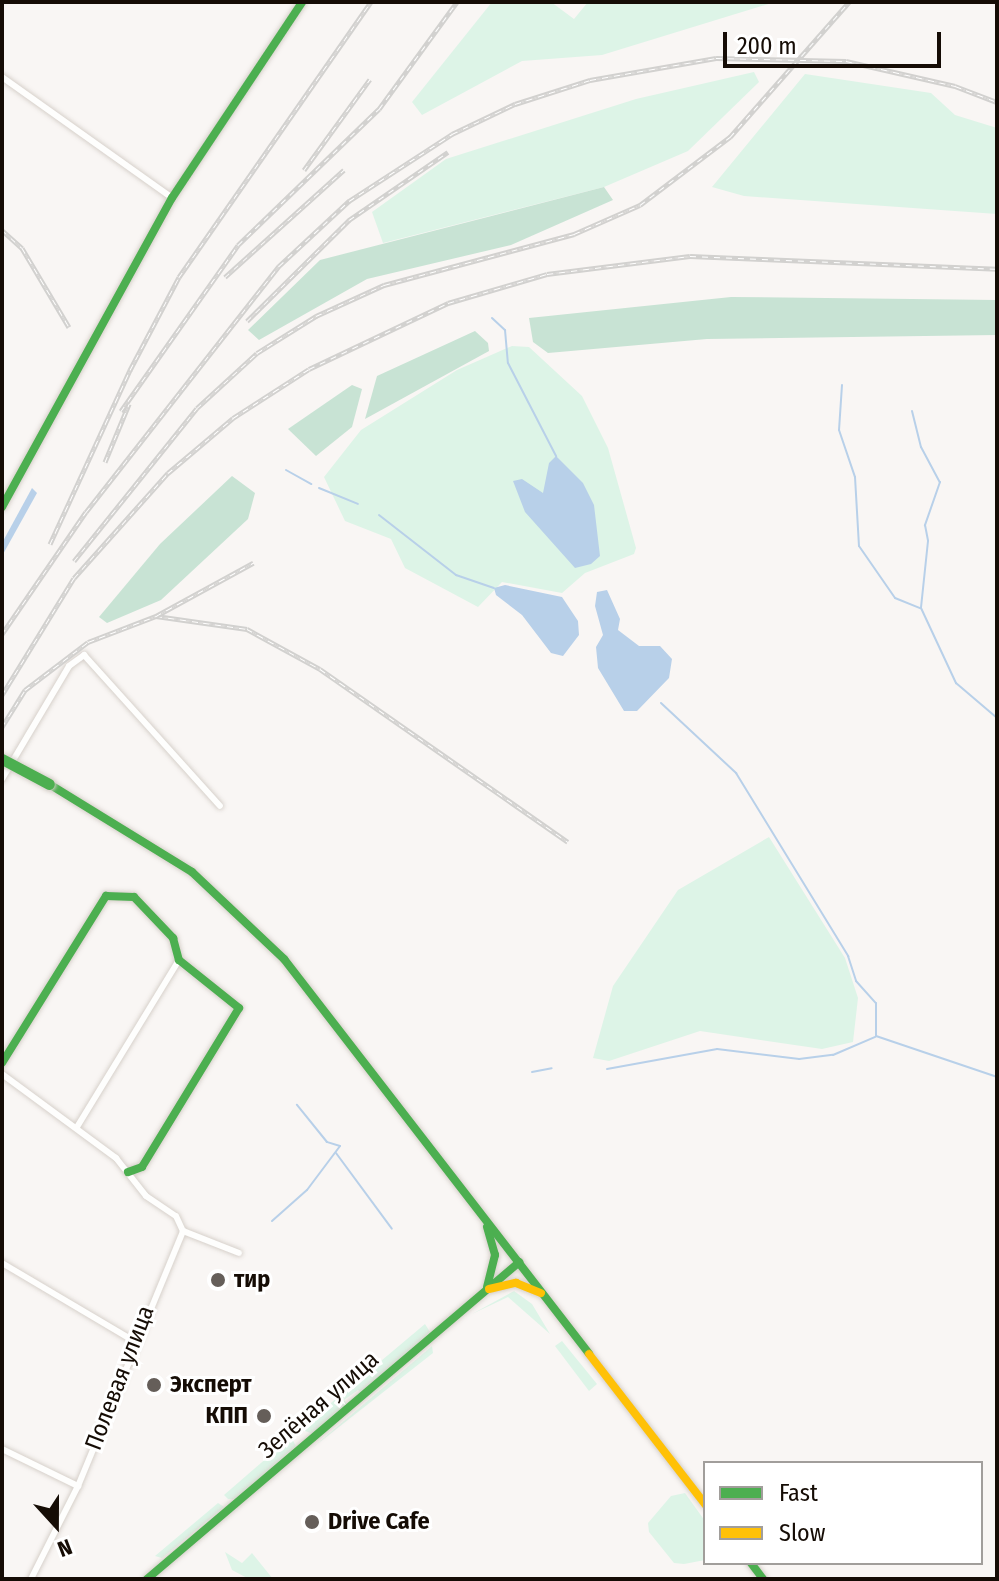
<!DOCTYPE html>
<meta charset="utf-8">
<style>
body{margin:0}
#map{position:relative;width:999px;height:1581px;overflow:hidden;background:#f9f6f4;font-family:"Fira Sans Condensed",sans-serif}
div>[style]{position:absolute}
[style*='--x']{left:calc(var(--x)*1px);top:calc(var(--y)*1px);width:calc(var(--w)*1px);rotate:calc(var(--a)*1deg)}
.green>*{inset:0;background:#ddf4e7}
.forest>*{inset:0;background:#c8e3d4}
.water>*{inset:0;background:#b8d0e9}
.stream>*{height:2px;margin:-1px;padding:0 1px;transform-origin:1px;border-radius:1px;background:#b8d0e9}
.roads{filter:drop-shadow(0 0 2px #d7d1cb) drop-shadow(0 0 2px #d7d1cb)}
.street>*{height:6px;margin:-3px;padding:0 3px;transform-origin:3px;border-radius:3px;background:#fefefd}
.fast>*{height:8px;margin:-4px;padding:0 4px;transform-origin:4px;border-radius:4px;background:#4caf50}
.slow>*{height:8px;margin:-4px;padding:0 4px;transform-origin:4px;border-radius:4px;background:#ffc107}
.rail>*{height:5px;margin-top:-2.5px;transform-origin:0;background:repeating-linear-gradient(90deg,#fff 0 6px,#d2d1cf 0 12px);box-sizing:border-box;border-block:2px solid #d2d1cf}
.bridges{filter:drop-shadow(0 0 2px #d7d1cb) drop-shadow(0 0 2px #d7d1cb)}
.fast-bridge>*{height:11px;margin:-5.5px;padding:0 5.5px;transform-origin:5.5px;border-radius:5.5px;background:#4caf50}
.dots>*{width:22px;height:22px;translate:-50% -50%;box-sizing:border-box;border:4px solid #fff;border-radius:50%}
span{translate:-50% -50%;white-space:nowrap;text-align:center;line-height:1.15;-webkit-text-stroke:6px #fff;paint-order:stroke}
.poi-label{font-size:24px;color:#150c05;font-weight:700}
.left{translate:0 -50%;text-align:left}
.right{translate:-100% -50%;text-align:right}
.street-label{font-size:24px;color:#150c05}
.frame{position:absolute;inset:0;border:4px solid #150c05;pointer-events:none}
.legend{position:absolute;left:703px;top:1461px;width:280px;height:104px;box-sizing:border-box;background:#fff;border:2px solid #a19e9b;margin:0;padding:10px 14px;list-style:none;font-size:24px;color:#150c05}
.legend li{display:flex;align-items:center;gap:16px;height:40px}
.legend b{width:40px;border:2px solid #a19e9b}
.north{position:absolute;left:16px;top:1485px;width:80px;height:80px;-webkit-text-stroke:6px #fff;paint-order:stroke;rotate:159deg;font-size:22px;font-weight:700;line-height:32px;text-align:center;color:#150c05}
.north::after{content:'';display:block;margin:auto;width:28px;height:36px;background:#150c05;clip-path:polygon(50% 0,100% 100%,50% 72%,0 100%)}
.scale{position:absolute;left:723px;top:32px;width:218px;height:36px;box-sizing:border-box;border:4px solid #150c05;border-top:0;padding-left:10px;font-size:24px;line-height:28px;white-space:nowrap;color:#150c05;-webkit-text-stroke:6px #fff;paint-order:stroke}
</style>
<div id="map">
<div class="green">
<i style="clip-path:polygon(492px 2px,551px 2px,574px 19px,588px 2px,775px 2px,602px 55px,522px 61px,422px 115px,412px 102px)"></i>
<i style="clip-path:polygon(754px 72px,759px 82px,688px 151px,604px 187px,383px 243px,372px 212px,446px 159px,636px 99px)"></i>
<i style="clip-path:polygon(805px 74px,931px 93px,955px 115px,997px 128px,997px 214px,744px 196px,712px 187px)"></i>
<i style="clip-path:polygon(512px 346px,529px 347px,582px 396px,608px 448px,636px 548px,634px 554px,585px 573px,562px 593px,502px 582px,478px 607px,405px 568px,391px 539px,345px 521px,324px 477px,361px 430px,457px 370px)"></i>
<i style="clip-path:polygon(769px 837px,845px 958px,858px 998px,853px 1042px,822px 1049px,700px 1031px,609px 1061px,593px 1058px,613px 986px,678px 890px)"></i>
<i style="clip-path:polygon(514px 1291px,532px 1304px,550px 1334px,508px 1297px,472px 1314px)"></i>
<i style="clip-path:polygon(425px 1324px,430px 1332px,362px 1393px,358px 1390px,344px 1400px,348px 1405px,313px 1434px,300px 1429px)"></i>
<i style="clip-path:polygon(562px 1341px,597px 1384px,589px 1391px,555px 1346px)"></i>
<i style="clip-path:polygon(432px 1346px,433px 1353px,311px 1449px)"></i>
<i style="clip-path:polygon(291px 1437px,296px 1446px,235px 1499px,228px 1499px,224px 1495px)"></i>
<i style="clip-path:polygon(685px 1493px,705px 1521px,705px 1560px,684px 1564px,674px 1563px,649px 1532px,648px 1523px,671px 1496px)"></i>
<i style="clip-path:polygon(218px 1503px,224px 1507px,162px 1558px,155px 1556px)"></i>
<i style="clip-path:polygon(225px 1552px,242px 1563px,252px 1553px,273px 1579px,249px 1579px,232px 1570px)"></i>
</div>
<div class="forest">
<i style="clip-path:polygon(604px 187px,613px 200px,511px 245px,367px 279px,259px 340px,248px 330px,320px 260px)"></i>
<i style="clip-path:polygon(731px 297px,997px 300px,997px 335px,707px 339px,548px 353px,533px 342px,529px 318px)"></i>
<i style="clip-path:polygon(475px 331px,488px 343px,489px 351px,365px 419px,377px 376px)"></i>
<i style="clip-path:polygon(352px 385px,362px 389px,352px 427px,316px 456px,288px 429px)"></i>
<i style="clip-path:polygon(232px 476px,255px 493px,248px 519px,161px 600px,107px 623px,99px 617px,160px 544px)"></i>
</div>
<div class="water">
<i style="clip-path:polygon(556px 456px,583px 483px,594px 505px,600px 556px,591px 564px,575px 568px,525px 512px,513px 481px,522px 479px,543px 493px,549px 463px)"></i>
<i style="clip-path:polygon(32px 488px,37px 493px,2px 556px,2px 543px)"></i>
<i style="clip-path:polygon(505px 585px,562px 597px,578px 621px,579px 635px,563px 656px,551px 653px,522px 615px,496px 595px,494px 588px)"></i>
<i style="clip-path:polygon(607px 590px,620px 619px,618px 630px,639px 646px,660px 646px,672px 659px,669px 678px,637px 711px,624px 711px,598px 668px,596px 647px,603px 635px,595px 606px,597px 592px)"></i>
</div>
<div class="stream">
<i style="--x:492;--y:318;--w:18;--a:43"></i>
<i style="--x:505;--y:330;--w:33;--a:85"></i>
<i style="--x:508;--y:363;--w:105;--a:62.7"></i>
<i style="--x:842;--y:385;--w:45;--a:93.8"></i>
<i style="--x:839;--y:430;--w:50;--a:71.2"></i>
<i style="--x:855;--y:477;--w:69;--a:86.7"></i>
<i style="--x:859;--y:546;--w:63;--a:55.3"></i>
<i style="--x:895;--y:598;--w:27;--a:22"></i>
<i style="--x:912;--y:411;--w:37;--a:76"></i>
<i style="--x:921;--y:447;--w:40;--a:62"></i>
<i style="--x:940;--y:482;--w:46;--a:109.2"></i>
<i style="--x:925;--y:525;--w:16;--a:79"></i>
<i style="--x:928;--y:541;--w:67;--a:96"></i>
<i style="--x:921;--y:608;--w:83;--a:65"></i>
<i style="--x:956;--y:683;--w:54;--a:40.5"></i>
<i style="--x:286;--y:470;--w:29;--a:29"></i>
<i style="--x:319;--y:488;--w:42;--a:22.3"></i>
<i style="--x:379;--y:515;--w:98;--a:37.9"></i>
<i style="--x:456;--y:575;--w:40;--a:18.9"></i>
<i style="--x:661;--y:703;--w:103;--a:43"></i>
<i style="--x:736;--y:773;--w:215;--a:58.5"></i>
<i style="--x:848;--y:956;--w:26;--a:72"></i>
<i style="--x:856;--y:981;--w:30;--a:48"></i>
<i style="--x:876;--y:1003;--w:33;--a:90"></i>
<i style="--x:876;--y:1036;--w:128;--a:18.7"></i>
<i style="--x:607;--y:1069;--w:112;--a:-10.3"></i>
<i style="--x:717;--y:1049;--w:83;--a:7"></i>
<i style="--x:799;--y:1059;--w:34;--a:-7"></i>
<i style="--x:833;--y:1055;--w:46;--a:-23.2"></i>
<i style="--x:532;--y:1072;--w:20;--a:-11"></i>
<i style="--x:336;--y:1153;--w:94;--a:53.6"></i>
<i style="--x:272;--y:1221;--w:47;--a:-41.5"></i>
<i style="--x:307;--y:1190;--w:55;--a:-53.1"></i>
<i style="--x:340;--y:1146;--w:14;--a:-163"></i>
<i style="--x:327;--y:1142;--w:48;--a:-129"></i>
</div>
<div class="roads">
<div class="street">
<i style="--x:2;--y:77;--w:209;--a:35.4"></i>
<i style="--x:2;--y:779;--w:131;--a:-59.3"></i>
<i style="--x:69;--y:666;--w:19;--a:-36"></i>
<i style="--x:84;--y:655;--w:203;--a:48"></i>
<i style="--x:2;--y:1074;--w:142;--a:36.4"></i>
<i style="--x:116;--y:1158;--w:48;--a:51.7"></i>
<i style="--x:146;--y:1196;--w:36;--a:34"></i>
<i style="--x:176;--y:1216;--w:17;--a:65"></i>
<i style="--x:77;--y:1127;--w:196;--a:-58.6"></i>
<i style="--x:2;--y:1263;--w:153;--a:30.6"></i>
<i style="--x:2;--y:1449;--w:85;--a:26"></i>
<i style="--x:31;--y:1579;--w:104;--a:-63.2"></i>
<i style="--x:78;--y:1486;--w:276;--a:-67.6"></i>
<i style="--x:183;--y:1231;--w:60;--a:21.4"></i>
</div>
<div class="fast">
<i style="--x:2;--y:507;--w:353;--a:-61.2"></i>
<i style="--x:172;--y:198;--w:235;--a:-56.4"></i>
<i style="--x:49;--y:784;--w:168;--a:31.6"></i>
<i style="--x:192;--y:872;--w:127;--a:43.4"></i>
<i style="--x:284;--y:959;--w:499;--a:52.3"></i>
<i style="--x:2;--y:1063;--w:197;--a:-58.1"></i>
<i style="--x:106;--y:896;--w:28;--a:2"></i>
<i style="--x:134;--y:897;--w:57;--a:46.4"></i>
<i style="--x:173;--y:938;--w:23;--a:75"></i>
<i style="--x:179;--y:960;--w:77;--a:38.7"></i>
<i style="--x:239;--y:1008;--w:186;--a:121.4"></i>
<i style="--x:142;--y:1167;--w:15;--a:160"></i>
<i style="--x:487;--y:1227;--w:29;--a:74"></i>
<i style="--x:495;--y:1255;--w:33;--a:104"></i>
<i style="--x:751;--y:1563;--w:20;--a:53"></i>
<i style="--x:147;--y:1579;--w:489;--a:-40.4"></i>
</div>
<div class="slow">
<i style="--x:489;--y:1289;--w:28;--a:-13"></i>
<i style="--x:516;--y:1283;--w:27;--a:22"></i>
<i style="--x:589;--y:1354;--w:190;--a:52.3"></i>
</div>
</div>
<div class="rail">
<i style="--x:304;--y:170;--w:112;--a:-54"></i>
<i style="--x:2;--y:230;--w:27;--a:42"></i>
<i style="--x:22;--y:248;--w:92;--a:59.3"></i>
<i style="--x:225;--y:277;--w:160;--a:-42"></i>
<i style="--x:247;--y:321;--w:144;--a:-44.7"></i>
<i style="--x:349;--y:220;--w:120;--a:-34.5"></i>
<i style="--x:121;--y:411;--w:203;--a:-54.8"></i>
<i style="--x:238;--y:245;--w:196;--a:-44"></i>
<i style="--x:379;--y:109;--w:132;--a:-53.9"></i>
<i style="--x:105;--y:462;--w:63;--a:-67.5"></i>
<i style="--x:50;--y:544;--w:192;--a:-65.3"></i>
<i style="--x:130;--y:370;--w:105;--a:-62.2"></i>
<i style="--x:179;--y:277;--w:335;--a:-55.1"></i>
<i style="--x:74;--y:561;--w:196;--a:-51.2"></i>
<i style="--x:197;--y:408;--w:81;--a:-42.5"></i>
<i style="--x:257;--y:353;--w:70;--a:-32.1"></i>
<i style="--x:316;--y:316;--w:75;--a:-24.5"></i>
<i style="--x:384;--y:285;--w:197;--a:-15"></i>
<i style="--x:574;--y:234;--w:72;--a:-23.7"></i>
<i style="--x:640;--y:205;--w:113;--a:-37.1"></i>
<i style="--x:730;--y:137;--w:180;--a:-48.6"></i>
<i style="--x:156;--y:616;--w:92;--a:8.1"></i>
<i style="--x:247;--y:629;--w:83;--a:28.7"></i>
<i style="--x:320;--y:669;--w:302;--a:34.9"></i>
<i style="--x:2;--y:634;--w:148;--a:-55.5"></i>
<i style="--x:86;--y:512;--w:313;--a:-51.9"></i>
<i style="--x:279;--y:266;--w:96;--a:-42.9"></i>
<i style="--x:349;--y:201;--w:123;--a:-33"></i>
<i style="--x:452;--y:134;--w:70;--a:-25.5"></i>
<i style="--x:515;--y:104;--w:79;--a:-17.7"></i>
<i style="--x:590;--y:80;--w:128;--a:-9.9"></i>
<i style="--x:716;--y:58;--w:130;--a:1.3"></i>
<i style="--x:846;--y:61;--w:112;--a:12.9"></i>
<i style="--x:955;--y:86;--w:45;--a:20.9"></i>
<i style="--x:2;--y:695;--w:137;--a:-58.4"></i>
<i style="--x:74;--y:578;--w:141;--a:-48.2"></i>
<i style="--x:168;--y:473;--w:85;--a:-40.2"></i>
<i style="--x:233;--y:418;--w:90;--a:-32.8"></i>
<i style="--x:309;--y:369;--w:154;--a:-25.4"></i>
<i style="--x:448;--y:303;--w:103;--a:-16.3"></i>
<i style="--x:547;--y:274;--w:144;--a:-7.2"></i>
<i style="--x:690;--y:256;--w:307;--a:2.4"></i>
<i style="--x:2;--y:727;--w:44;--a:-58.1"></i>
<i style="--x:25;--y:690;--w:79;--a:-37.3"></i>
<i style="--x:88;--y:642;--w:73;--a:-20.9"></i>
<i style="--x:156;--y:616;--w:111;--a:-28.7"></i>
</div>
<div class="bridges">
<div class="fast-bridge">
<i style="--x:2;--y:759;--w:53;--a:28"></i>
</div>
</div>
<div class="dots">
<i style="left:218px;top:1280px;background:#655e59"></i>
<i style="left:154px;top:1385px;background:#655e59"></i>
<i style="left:264px;top:1416px;background:#655e59"></i>
<i style="left:312px;top:1522px;background:#655e59"></i>
</div>
<div class="poi-label">
<span class="left" style="left:234px;top:1280px">тир</span>
<span class="left" style="left:170px;top:1385px">Эксперт</span>
<span class="right" style="left:248px;top:1416px">КПП</span>
<span class="left" style="left:328px;top:1522px">Drive Cafe</span>
</div>
<div class="street-label">
<span style="left:120px;top:1378px;rotate:-69deg">Полевая улица</span>
<span style="left:319px;top:1405px;rotate:-41deg">Зелёная улица</span>
</div>
<div class="frame"></div>
<ul class="legend">
<li><b style="height:10px;background:#4caf50"></b>Fast</li>
<li><b style="height:10px;background:#ffc107"></b>Slow</li>
</ul>
<div class="north">N</div>
<div class="scale">200 m</div>
</div>
